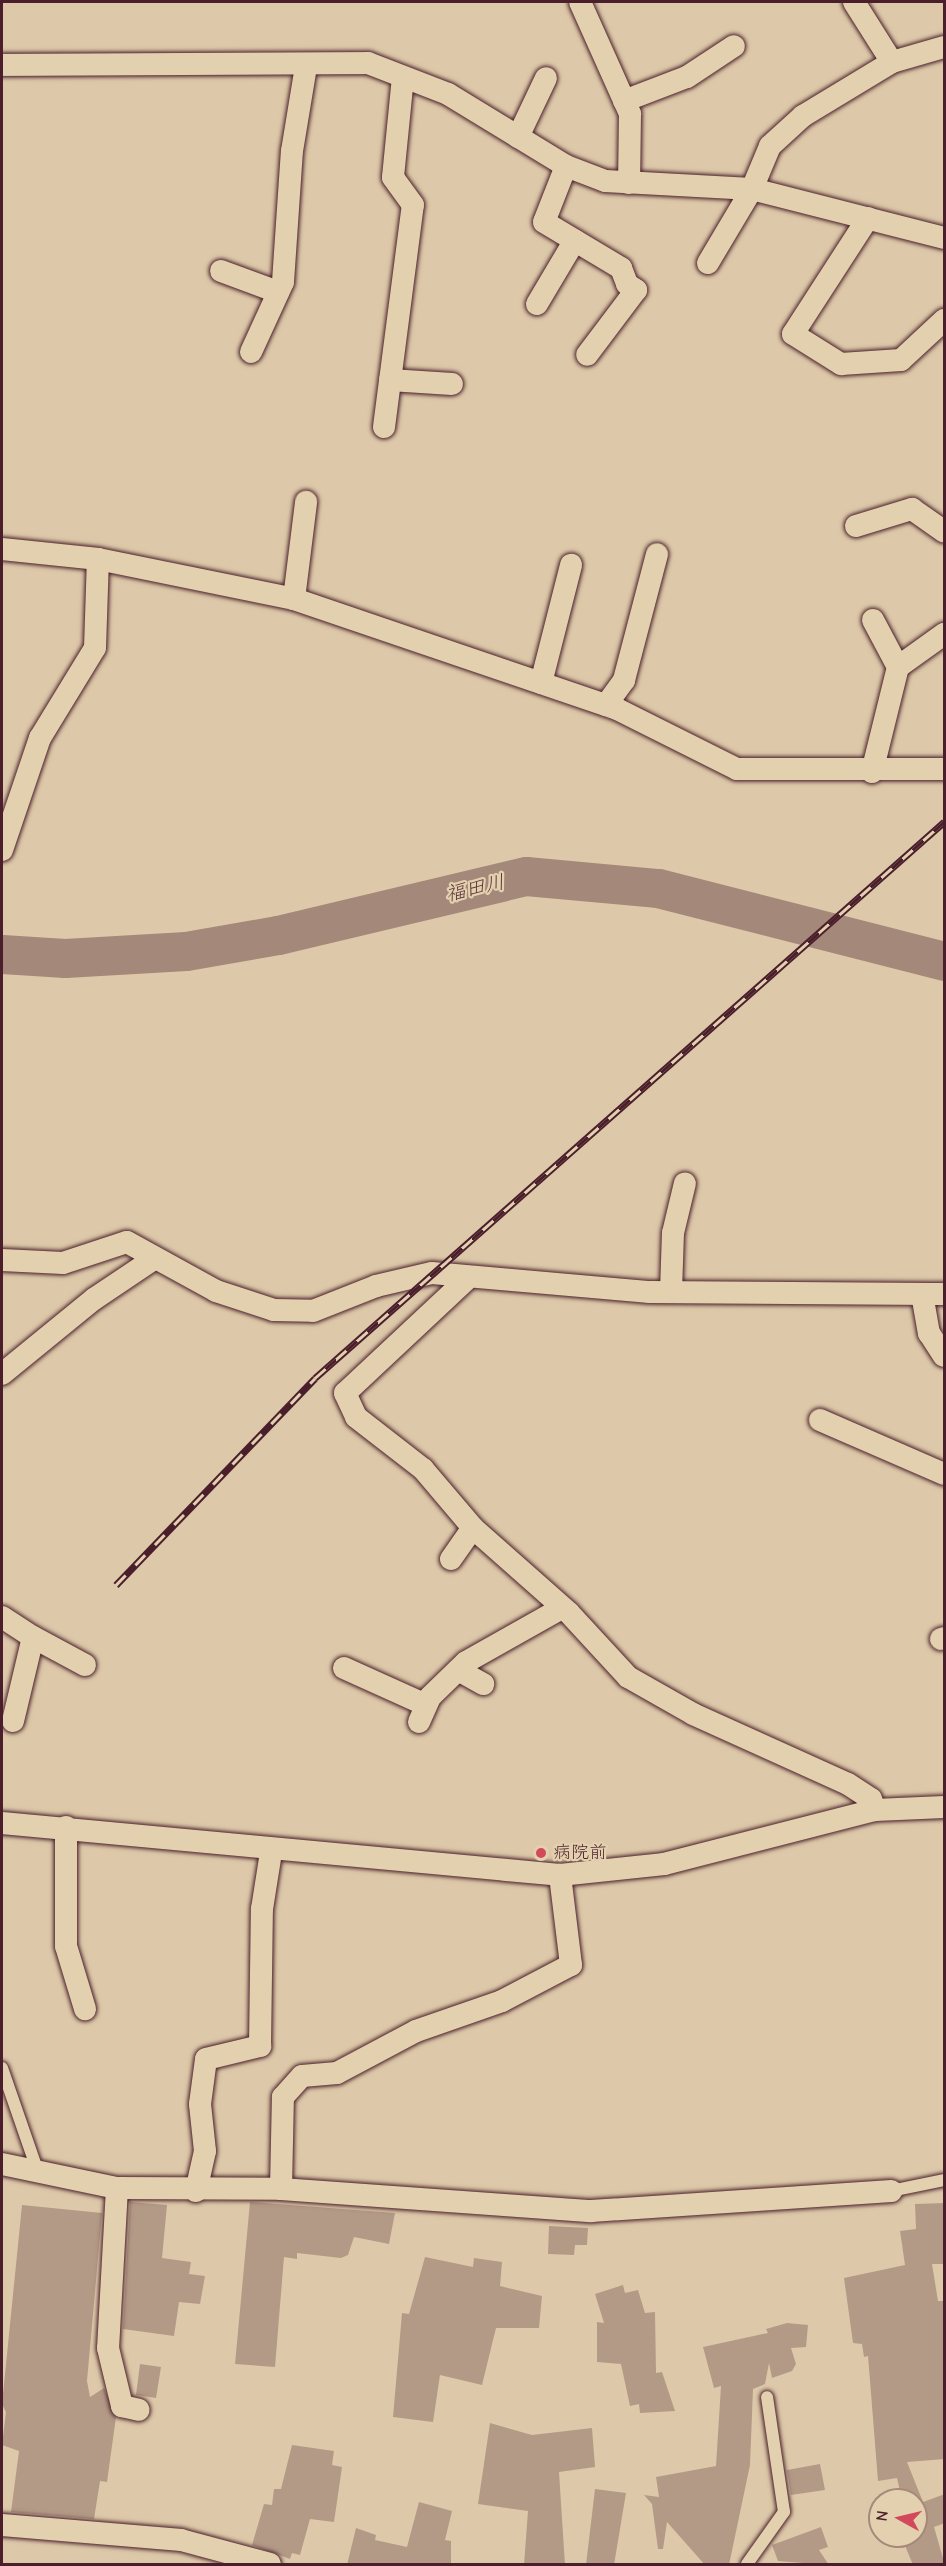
<!DOCTYPE html>
<meta charset="utf-8">
<style>
body{margin:0}
#map{position:relative;width:946px;height:2566px;overflow:hidden;background:#ddc9a9;font-family:"Comic Neue","Klee One",sans-serif}
div>[style]{position:absolute}
[style*='--x']{left:calc(var(--x)*1px);top:calc(var(--y)*1px);width:calc(var(--w)*1px);rotate:calc(var(--a)*1deg)}
.river>*{height:39px;margin:-19.5px;padding:0 19.5px;transform-origin:19.5px;border-radius:19.5px;background:#a48879}
.building>*{inset:0;background:#b39a86}
.roads{filter:drop-shadow(0 0 2px #4a1f2b) drop-shadow(0 0 2px #4a1f2b)}
.lane>*{height:12px;margin:-6px;padding:0 6px;transform-origin:6px;border-radius:6px;background:#e3d0ae}
.street>*{height:22px;margin:-11px;padding:0 11px;transform-origin:11px;border-radius:11px;background:#e3d0ae}
.rail>*{height:7px;margin-top:-3.5px;transform-origin:0;background:repeating-linear-gradient(90deg,#e3d0ae 0 14px,#4a1f2b 0 28px);box-sizing:border-box;border-block:2px solid #4a1f2b}
.dots>*{width:16px;height:16px;translate:-50% -50%;box-sizing:border-box;border:3px solid #e3d0ae;border-radius:50%}
span{translate:-50% -50%;white-space:nowrap;text-align:center;line-height:1.15;-webkit-text-stroke:4.5px #e3d0ae;paint-order:stroke}
.poi-label{font-size:18px;color:#4a1f2b}
.left{translate:0 -50%;text-align:left}
.water-label{font-size:20px;color:#5c343b;font-style:italic}
.frame{position:absolute;inset:0;border:3px solid #4a1f2b;pointer-events:none}
.north{position:absolute;left:868px;top:2488px;width:60px;height:60px;box-sizing:border-box;background:#e3d0ae;border:2px solid #a6897a;border-radius:50%;rotate:278deg;font-size:16px;font-weight:700;line-height:24px;text-align:center;color:#4a1f2b}
.north::after{content:'';display:block;margin:auto;width:21px;height:27px;background:#d1495b;clip-path:polygon(50% 0,100% 100%,50% 72%,0 100%)}
</style>
<div id="map">
<div class="river">
<i style="--x:2;--y:954;--w:63;--a:3.6"></i>
<i style="--x:65;--y:958;--w:121;--a:-3.3"></i>
<i style="--x:186;--y:951;--w:93;--a:-9.9"></i>
<i style="--x:278;--y:935;--w:255;--a:-13.4"></i>
<i style="--x:526;--y:876;--w:133;--a:5.2"></i>
<i style="--x:658;--y:888;--w:295;--a:14.3"></i>
</div>
<div class="building">
<i style="clip-path:polygon(130px 2202px,167px 2205px,162px 2258px,191px 2262px,189px 2274px,205px 2276px,200px 2304px,179px 2302px,174px 2336px,123px 2329px)"></i>
<i style="clip-path:polygon(250px 2202px,395px 2213px,389px 2244px,354px 2237px,348px 2255px,341px 2258px,297px 2253px,297px 2259px,284px 2257px,275px 2367px,235px 2364px)"></i>
<i style="clip-path:polygon(945px 2203px,945px 2264px,932px 2264px,938px 2301px,945px 2301px,945px 2459px,907px 2462px,923px 2502px,945px 2494px,945px 2523px,934px 2527px,945px 2565px,913px 2565px,901px 2536px,916px 2536px,916px 2500px,902px 2500px,897px 2478px,878px 2481px,868px 2356px,864px 2357px,862px 2344px,853px 2343px,844px 2278px,905px 2265px,900px 2231px,916px 2229px,915px 2204px)"></i>
<i style="clip-path:polygon(22px 2205px,102px 2213px,87px 2381px,90px 2397px,104px 2388px,116px 2417px,107px 2482px,100px 2481px,94px 2519px,11px 2512px,19px 2451px,2px 2445px,6px 2412px,2px 2404px)"></i>
<i style="clip-path:polygon(549px 2226px,588px 2228px,587px 2245px,575px 2245px,574px 2255px,548px 2254px)"></i>
<i style="clip-path:polygon(425px 2257px,473px 2267px,474px 2258px,502px 2262px,500px 2286px,542px 2296px,539px 2328px,496px 2328px,482px 2385px,440px 2375px,433px 2422px,393px 2417px,402px 2313px,409px 2314px)"></i>
<i style="clip-path:polygon(623px 2285px,625px 2293px,638px 2290px,645px 2313px,655px 2312px,656px 2373px,662px 2372px,675px 2411px,640px 2413px,639px 2404px,630px 2406px,621px 2364px,597px 2362px,597px 2322px,604px 2323px,595px 2294px)"></i>
<i style="clip-path:polygon(787px 2323px,808px 2325px,806px 2347px,791px 2348px,796px 2364px,792px 2371px,772px 2378px,769px 2363px,765px 2384px,753px 2389px,750px 2465px,729px 2565px,705px 2565px,667px 2522px,663px 2549px,658px 2549px,652px 2504px,644px 2495px,659px 2497px,656px 2477px,716px 2466px,721px 2386px,714px 2388px,703px 2347px,768px 2333px,766px 2329px)"></i>
<i style="clip-path:polygon(140px 2364px,161px 2367px,156px 2398px,136px 2395px)"></i>
<i style="clip-path:polygon(490px 2423px,532px 2435px,592px 2428px,595px 2467px,559px 2472px,565px 2565px,524px 2565px,528px 2511px,478px 2504px)"></i>
<i style="clip-path:polygon(292px 2445px,334px 2451px,332px 2465px,342px 2467px,334px 2522px,310px 2519px,300px 2555px,292px 2553px,290px 2559px,252px 2545px,264px 2504px,272px 2505px,274px 2489px,281px 2489px)"></i>
<i style="clip-path:polygon(820px 2464px,825px 2490px,791px 2495px,787px 2470px)"></i>
<i style="clip-path:polygon(595px 2489px,626px 2493px,614px 2565px,586px 2565px)"></i>
<i style="clip-path:polygon(419px 2502px,452px 2511px,445px 2540px,451px 2541px,451px 2565px,347px 2565px,356px 2528px,376px 2535px,375px 2540px,407px 2547px)"></i>
<i style="clip-path:polygon(821px 2527px,828px 2547px,819px 2550px,829px 2565px,778px 2561px,772px 2545px)"></i>
</div>
<div class="roads">
<div class="lane">
<i style="--x:2;--y:2068;--w:110;--a:70.9"></i>
<i style="--x:891;--y:2191;--w:54;--a:-11.7"></i>
<i style="--x:747;--y:2564;--w:64;--a:-54.6"></i>
<i style="--x:784;--y:2512;--w:116;--a:-98.4"></i>
</div>
<div class="street">
<i style="--x:580;--y:2;--w:123;--a:65.9"></i>
<i style="--x:630;--y:114;--w:69;--a:90.8"></i>
<i style="--x:854;--y:2;--w:71;--a:57.7"></i>
<i style="--x:892;--y:62;--w:54;--a:-16.1"></i>
<i style="--x:2;--y:65;--w:366;--a:-0.3"></i>
<i style="--x:368;--y:63;--w:86;--a:21.2"></i>
<i style="--x:448;--y:94;--w:138;--a:31.4"></i>
<i style="--x:566;--y:166;--w:42;--a:21"></i>
<i style="--x:605;--y:181;--w:147;--a:3.1"></i>
<i style="--x:752;--y:189;--w:198;--a:14.3"></i>
<i style="--x:624;--y:101;--w:67;--a:-20.9"></i>
<i style="--x:687;--y:77;--w:56;--a:-33.4"></i>
<i style="--x:518;--y:137;--w:65;--a:-64.6"></i>
<i style="--x:566;--y:166;--w:60;--a:111.4"></i>
<i style="--x:544;--y:222;--w:90;--a:30.9"></i>
<i style="--x:621;--y:268;--w:17;--a:69"></i>
<i style="--x:627;--y:284;--w:11;--a:34"></i>
<i style="--x:636;--y:290;--w:81;--a:127"></i>
<i style="--x:868;--y:218;--w:138;--a:122.9"></i>
<i style="--x:793;--y:334;--w:57;--a:32"></i>
<i style="--x:841;--y:364;--w:60;--a:-3.8"></i>
<i style="--x:901;--y:360;--w:59;--a:-42.9"></i>
<i style="--x:708;--y:263;--w:86;--a:-59.3"></i>
<i style="--x:752;--y:189;--w:47;--a:-67.3"></i>
<i style="--x:770;--y:146;--w:45;--a:-42.3"></i>
<i style="--x:803;--y:116;--w:104;--a:-31.2"></i>
<i style="--x:221;--y:271;--w:61;--a:20.2"></i>
<i style="--x:537;--y:304;--w:74;--a:-59.3"></i>
<i style="--x:251;--y:352;--w:77;--a:-65.4"></i>
<i style="--x:283;--y:282;--w:131;--a:-86.1"></i>
<i style="--x:292;--y:151;--w:86;--a:-80.6"></i>
<i style="--x:390;--y:380;--w:62;--a:3.7"></i>
<i style="--x:384;--y:427;--w:224;--a:-82.6"></i>
<i style="--x:413;--y:205;--w:34;--a:-126"></i>
<i style="--x:393;--y:177;--w:100;--a:-84.3"></i>
<i style="--x:856;--y:526;--w:59;--a:-16.9"></i>
<i style="--x:912;--y:509;--w:39;--a:35"></i>
<i style="--x:2;--y:549;--w:97;--a:5.9"></i>
<i style="--x:98;--y:559;--w:200;--a:11.5"></i>
<i style="--x:294;--y:599;--w:341;--a:18.8"></i>
<i style="--x:617;--y:709;--w:134;--a:26.6"></i>
<i style="--x:737;--y:769;--w:207;--a:0"></i>
<i style="--x:294;--y:599;--w:98;--a:-82.9"></i>
<i style="--x:873;--y:620;--w:53;--a:62"></i>
<i style="--x:541;--y:683;--w:122;--a:-75.7"></i>
<i style="--x:606;--y:705;--w:31;--a:-54"></i>
<i style="--x:624;--y:680;--w:130;--a:-75.3"></i>
<i style="--x:872;--y:772;--w:108;--a:-76.1"></i>
<i style="--x:898;--y:667;--w:57;--a:-35.7"></i>
<i style="--x:2;--y:850;--w:118;--a:-71.3"></i>
<i style="--x:40;--y:738;--w:105;--a:-58.6"></i>
<i style="--x:95;--y:648;--w:89;--a:-88.1"></i>
<i style="--x:2;--y:1260;--w:61;--a:2.8"></i>
<i style="--x:63;--y:1263;--w:67;--a:-18.2"></i>
<i style="--x:127;--y:1242;--w:102;--a:28.8"></i>
<i style="--x:216;--y:1291;--w:61;--a:18.1"></i>
<i style="--x:274;--y:1310;--w:39;--a:1"></i>
<i style="--x:313;--y:1311;--w:68;--a:-21.6"></i>
<i style="--x:376;--y:1286;--w:57;--a:-13.1"></i>
<i style="--x:432;--y:1273;--w:219;--a:5"></i>
<i style="--x:650;--y:1292;--w:294;--a:0.4"></i>
<i style="--x:467;--y:1279;--w:167;--a:136.9"></i>
<i style="--x:345;--y:1393;--w:26;--a:65"></i>
<i style="--x:356;--y:1417;--w:85;--a:37.8"></i>
<i style="--x:423;--y:1469;--w:77;--a:49.7"></i>
<i style="--x:473;--y:1528;--w:128;--a:41.5"></i>
<i style="--x:569;--y:1613;--w:87;--a:47.3"></i>
<i style="--x:628;--y:1677;--w:75;--a:29.6"></i>
<i style="--x:693;--y:1714;--w:170;--a:24.3"></i>
<i style="--x:848;--y:1784;--w:27;--a:33"></i>
<i style="--x:871;--y:1799;--w:12;--a:70"></i>
<i style="--x:671;--y:1292;--w:59;--a:-88.1"></i>
<i style="--x:673;--y:1233;--w:51;--a:-76.5"></i>
<i style="--x:922;--y:1294;--w:40;--a:80"></i>
<i style="--x:929;--y:1333;--w:27;--a:57"></i>
<i style="--x:2;--y:1374;--w:119;--a:-39.2"></i>
<i style="--x:94;--y:1299;--w:73;--a:-33.9"></i>
<i style="--x:820;--y:1420;--w:135;--a:23.5"></i>
<i style="--x:451;--y:1559;--w:38;--a:-55"></i>
<i style="--x:2;--y:1617;--w:37;--a:33"></i>
<i style="--x:941;--y:1639;--w:3;--a:-18"></i>
<i style="--x:344;--y:1668;--w:90;--a:24.3"></i>
<i style="--x:458;--y:1670;--w:29;--a:29"></i>
<i style="--x:13;--y:1721;--w:86;--a:-76.6"></i>
<i style="--x:33;--y:1637;--w:59;--a:28.3"></i>
<i style="--x:419;--y:1722;--w:27;--a:-66"></i>
<i style="--x:430;--y:1697;--w:50;--a:-44.2"></i>
<i style="--x:466;--y:1662;--w:108;--a:-29.4"></i>
<i style="--x:2;--y:1823;--w:560;--a:5.32"></i>
<i style="--x:560;--y:1875;--w:105;--a:-6"></i>
<i style="--x:664;--y:1864;--w:218;--a:-14.4"></i>
<i style="--x:875;--y:1810;--w:69;--a:-2.5"></i>
<i style="--x:66;--y:1827;--w:119;--a:90"></i>
<i style="--x:66;--y:1946;--w:66;--a:73.2"></i>
<i style="--x:2;--y:2164;--w:117;--a:11.8"></i>
<i style="--x:117;--y:2188;--w:164;--a:0.3"></i>
<i style="--x:281;--y:2189;--w:311;--a:4.1"></i>
<i style="--x:591;--y:2211;--w:301;--a:-3.8"></i>
<i style="--x:117;--y:2188;--w:160;--a:93.2"></i>
<i style="--x:108;--y:2348;--w:60;--a:76.4"></i>
<i style="--x:122;--y:2406;--w:17;--a:13"></i>
<i style="--x:281;--y:2189;--w:92;--a:-88.8"></i>
<i style="--x:283;--y:2097;--w:28;--a:-48"></i>
<i style="--x:302;--y:2076;--w:35;--a:-5"></i>
<i style="--x:337;--y:2073;--w:89;--a:-28"></i>
<i style="--x:416;--y:2031;--w:91;--a:-19.2"></i>
<i style="--x:502;--y:2001;--w:78;--a:-27.6"></i>
<i style="--x:571;--y:1965;--w:91;--a:-97"></i>
<i style="--x:196;--y:2191;--w:41;--a:-77.3"></i>
<i style="--x:205;--y:2151;--w:47;--a:-96.1"></i>
<i style="--x:200;--y:2104;--w:45;--a:-82.4"></i>
<i style="--x:206;--y:2059;--w:56;--a:-13.5"></i>
<i style="--x:260;--y:2046;--w:137;--a:-89.2"></i>
<i style="--x:262;--y:1909;--w:58;--a:-81"></i>
<i style="--x:2;--y:2525;--w:180;--a:4.8"></i>
<i style="--x:181;--y:2540;--w:92;--a:15.1"></i>
</div>
</div>
<div class="rail">
<i style="--x:116;--y:1585;--w:287;--a:-46.1"></i>
<i style="--x:315;--y:1378;--w:840;--a:-41.47"></i>
</div>
<div class="dots">
<i style="left:541px;top:1853px;background:#d1495b"></i>
</div>
<div class="poi-label">
<span class="left" style="left:553px;top:1853px">病院前</span>
</div>
<div class="water-label">
<span style="left:475px;top:888px;rotate:-13deg">福田川</span>
</div>
<div class="frame"></div>
<div class="north">N</div>
</div>
